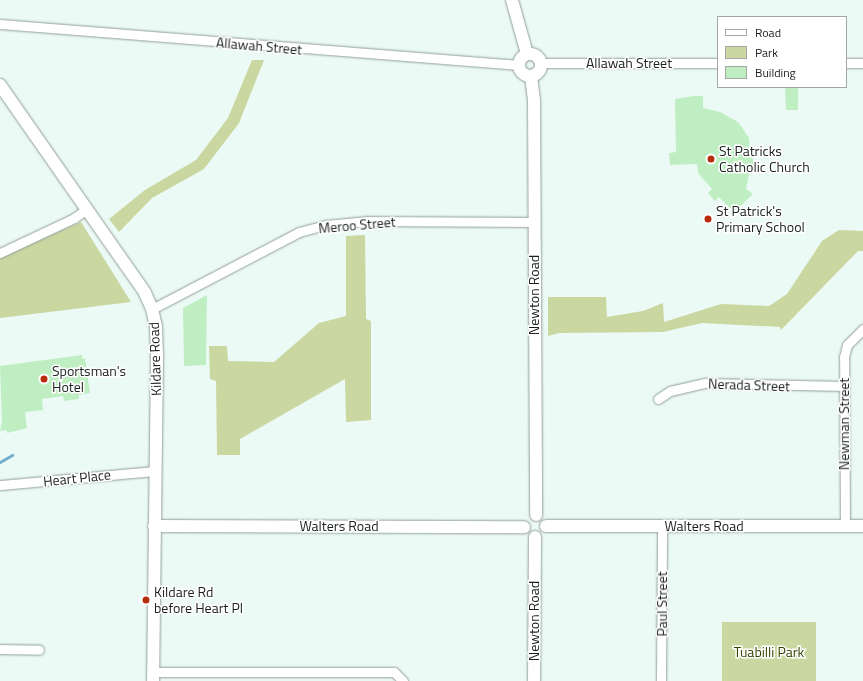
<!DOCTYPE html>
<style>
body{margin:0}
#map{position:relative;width:863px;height:681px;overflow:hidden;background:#ecfaf5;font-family:"Titillium Web",sans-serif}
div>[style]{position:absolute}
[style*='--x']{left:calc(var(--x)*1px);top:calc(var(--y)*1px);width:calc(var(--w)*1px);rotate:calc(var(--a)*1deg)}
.green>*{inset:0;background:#cad7a1}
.stream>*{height:2.5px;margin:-1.25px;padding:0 1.25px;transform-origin:1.25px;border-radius:1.25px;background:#74aecd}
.building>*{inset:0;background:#bfeec3}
.roads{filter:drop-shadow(0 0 1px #919e9a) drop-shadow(0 0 1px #919e9a)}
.street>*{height:9px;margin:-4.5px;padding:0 4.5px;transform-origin:4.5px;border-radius:4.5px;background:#fff}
.secondary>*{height:12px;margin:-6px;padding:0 6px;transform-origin:6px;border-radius:6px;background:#fff}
.secondary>.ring{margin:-6px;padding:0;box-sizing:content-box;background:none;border:12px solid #fff;border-radius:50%}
.dots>*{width:11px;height:11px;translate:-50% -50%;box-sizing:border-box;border:2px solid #fff;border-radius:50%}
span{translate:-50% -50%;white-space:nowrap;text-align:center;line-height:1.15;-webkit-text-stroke:3px #fff;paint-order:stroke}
.street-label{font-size:14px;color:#1c201f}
.poi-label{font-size:14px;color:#1c201f}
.left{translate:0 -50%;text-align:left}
.park-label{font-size:14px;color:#384200}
.legend{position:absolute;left:717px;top:16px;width:130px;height:72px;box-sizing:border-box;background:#fff;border:1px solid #a4a6a5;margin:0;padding:5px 7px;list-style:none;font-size:12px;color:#1c201f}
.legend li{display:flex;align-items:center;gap:8px;height:20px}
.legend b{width:20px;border:1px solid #a4a6a5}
</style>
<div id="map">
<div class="green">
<i style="clip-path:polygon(252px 60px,264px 60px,239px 123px,204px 169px,152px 198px,119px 232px,109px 219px,145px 190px,196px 160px,228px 118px)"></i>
<i style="clip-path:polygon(81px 222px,131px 302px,0 318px,0 257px)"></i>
<i style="clip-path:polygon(839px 230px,863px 231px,863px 251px,858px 251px,781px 330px,780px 327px,702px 323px,663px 332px,559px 333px,548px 336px,548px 297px,606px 297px,607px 317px,643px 311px,663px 303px,664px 322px,721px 304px,769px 306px,787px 294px,822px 241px)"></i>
<i style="clip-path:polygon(365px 235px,366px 319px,371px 321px,371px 420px,346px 422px,345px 379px,240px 439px,240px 455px,217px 455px,216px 381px,210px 379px,209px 346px,227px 346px,228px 361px,274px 362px,319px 323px,346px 316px,346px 236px)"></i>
<i style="clip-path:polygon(722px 622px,816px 622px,816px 681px,722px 681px)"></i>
</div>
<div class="stream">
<i style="--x:0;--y:462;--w:14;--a:-30"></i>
</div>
<div class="building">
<i style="clip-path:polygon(785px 88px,798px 88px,798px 110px,786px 110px)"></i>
<i style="clip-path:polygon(694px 96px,703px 96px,703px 108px,720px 112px,738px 122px,749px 138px,750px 152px,754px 163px,752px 172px,749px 174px,746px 189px,753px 194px,734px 212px,719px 197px,715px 201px,708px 193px,712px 189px,698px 173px,697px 164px,670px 165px,669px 153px,676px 152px,675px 99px)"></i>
<i style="clip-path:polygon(207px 295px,206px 365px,184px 366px,183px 308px)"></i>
<i style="clip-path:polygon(82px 355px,82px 359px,85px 358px,90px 393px,79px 395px,79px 399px,64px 401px,63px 396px,42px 399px,43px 410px,25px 412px,27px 428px,7px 433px,7px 430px,0 431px,2px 421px,0 366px)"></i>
</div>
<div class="roads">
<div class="street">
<i style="--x:0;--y:24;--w:521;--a:4.52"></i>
<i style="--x:540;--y:63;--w:178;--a:0"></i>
<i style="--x:846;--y:63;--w:17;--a:0"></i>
<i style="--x:0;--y:253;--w:82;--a:-25.3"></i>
<i style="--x:74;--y:218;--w:16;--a:-35"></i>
<i style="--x:152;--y:309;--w:166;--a:-27.6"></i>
<i style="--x:299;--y:232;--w:28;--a:-15"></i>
<i style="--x:326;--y:225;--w:42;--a:-5.4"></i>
<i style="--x:368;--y:221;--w:166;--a:0.3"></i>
<i style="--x:658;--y:399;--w:14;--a:-34"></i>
<i style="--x:670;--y:391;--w:37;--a:-13"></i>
<i style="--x:706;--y:383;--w:138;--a:1.2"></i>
<i style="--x:0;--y:485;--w:156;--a:-5.2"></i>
<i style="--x:845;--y:526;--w:169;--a:-90.3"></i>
<i style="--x:844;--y:357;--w:12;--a:-76"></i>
<i style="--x:847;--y:345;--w:23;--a:-45"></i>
<i style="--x:0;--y:649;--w:39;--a:1"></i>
<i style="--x:153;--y:672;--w:241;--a:0"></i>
<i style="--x:394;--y:672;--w:13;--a:45"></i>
<i style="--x:661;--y:681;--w:155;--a:-89.6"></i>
</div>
<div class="secondary">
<i style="--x:512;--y:0;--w:56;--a:74.5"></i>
<i class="ring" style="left:519px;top:54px;width:10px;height:10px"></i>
<i style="--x:531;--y:76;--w:24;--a:83"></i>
<i style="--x:534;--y:100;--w:415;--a:89.7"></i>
<i style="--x:0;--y:85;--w:218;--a:55.1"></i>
<i style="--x:125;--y:264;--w:35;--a:55"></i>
<i style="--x:145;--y:293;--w:17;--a:66"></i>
<i style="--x:152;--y:309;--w:18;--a:77"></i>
<i style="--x:156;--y:327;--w:31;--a:88"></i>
<i style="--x:157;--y:358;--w:323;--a:90.7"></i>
<i style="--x:154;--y:526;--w:370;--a:0.2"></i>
<i style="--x:546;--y:526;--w:317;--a:0"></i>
<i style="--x:534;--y:681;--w:144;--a:-89.6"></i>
</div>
</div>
<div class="dots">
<i style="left:711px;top:159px;background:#b82c0c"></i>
<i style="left:708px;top:219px;background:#b82c0c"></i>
<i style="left:44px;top:379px;background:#b82c0c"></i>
<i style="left:146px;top:600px;background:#b82c0c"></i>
</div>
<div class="street-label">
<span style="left:259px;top:46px;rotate:5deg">Allawah Street</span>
<span style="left:629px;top:63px">Allawah Street</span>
<span style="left:357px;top:225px;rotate:-5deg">Meroo Street</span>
<span style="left:534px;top:295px;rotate:-90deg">Newton Road</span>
<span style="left:155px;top:359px;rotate:-92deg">Kildare Road</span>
<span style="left:749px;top:385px;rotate:2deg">Nerada Street</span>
<span style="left:844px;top:424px;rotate:-90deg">Newman Street</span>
<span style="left:77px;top:478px;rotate:-6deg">Heart Place</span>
<span style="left:339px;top:526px">Walters Road</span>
<span style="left:704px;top:526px">Walters Road</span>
<span style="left:662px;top:604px;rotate:-90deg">Paul Street</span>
<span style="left:534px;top:621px;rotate:-90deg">Newton Road</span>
</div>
<div class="poi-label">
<span class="left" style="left:719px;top:159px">St Patricks<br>Catholic Church</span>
<span class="left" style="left:716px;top:219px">St Patrick's<br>Primary School</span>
<span class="left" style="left:52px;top:379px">Sportsman's<br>Hotel</span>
<span class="left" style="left:154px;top:600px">Kildare Rd<br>before Heart Pl</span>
</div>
<div class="park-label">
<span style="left:769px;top:652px">Tuabilli Park</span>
</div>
<ul class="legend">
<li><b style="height:5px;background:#fff"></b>Road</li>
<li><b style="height:11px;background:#cad7a1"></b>Park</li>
<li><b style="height:11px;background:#bfeec3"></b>Building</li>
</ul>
</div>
